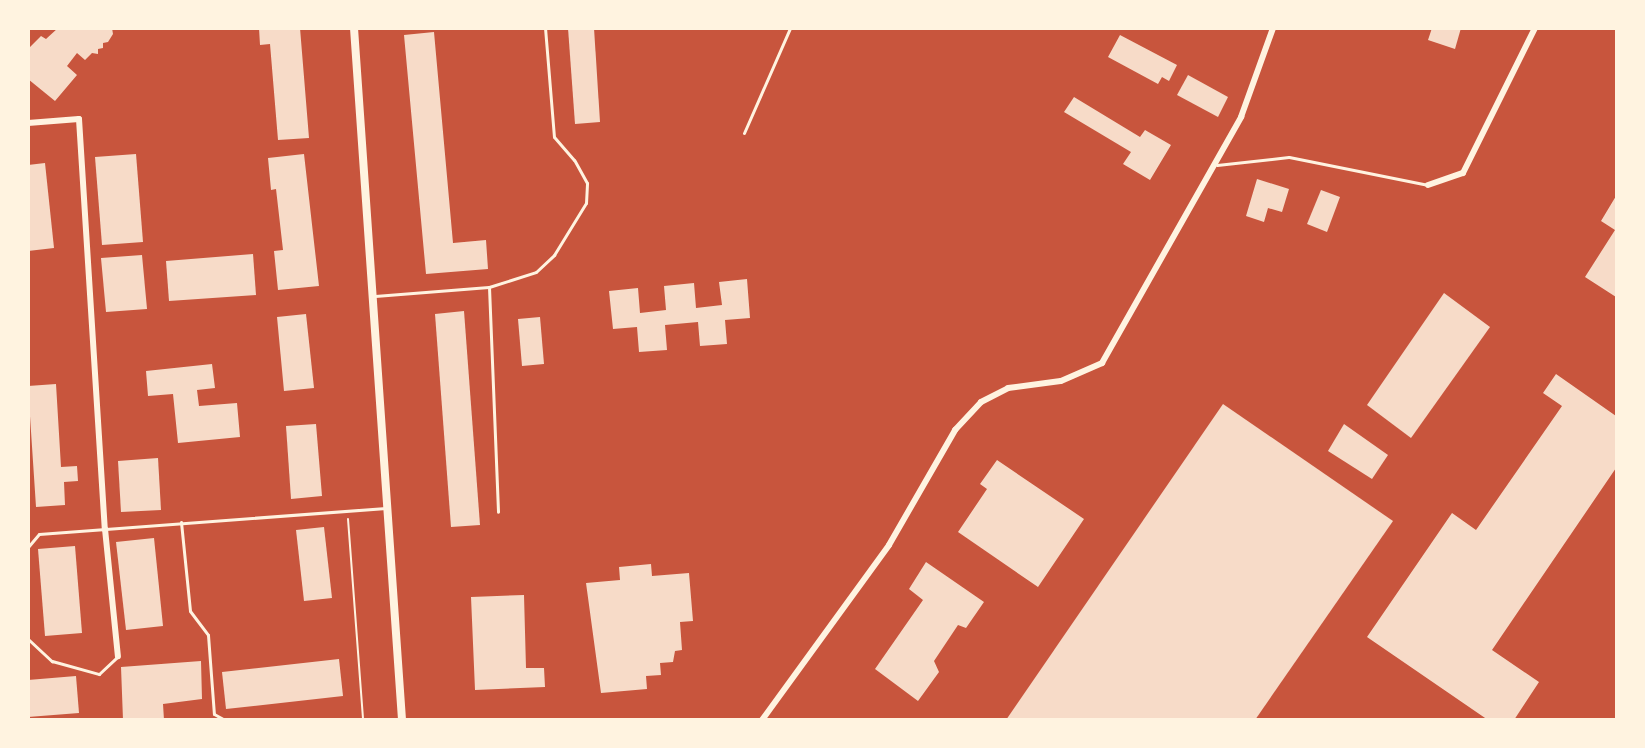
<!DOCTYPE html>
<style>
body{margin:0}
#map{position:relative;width:1645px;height:748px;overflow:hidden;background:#c8553d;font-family:"PT Sans Narrow",sans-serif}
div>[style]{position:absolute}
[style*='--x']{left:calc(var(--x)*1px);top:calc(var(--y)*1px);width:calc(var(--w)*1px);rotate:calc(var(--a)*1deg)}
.building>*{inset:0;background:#f7dbc8}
.path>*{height:2px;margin:-1px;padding:0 1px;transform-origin:1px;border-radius:1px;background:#fff3e0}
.service>*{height:3px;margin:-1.5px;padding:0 1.5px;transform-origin:1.5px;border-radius:1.5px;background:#fff3e0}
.minor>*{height:6px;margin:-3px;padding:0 3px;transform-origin:3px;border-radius:3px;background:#fff3e0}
.secondary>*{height:8px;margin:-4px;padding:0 4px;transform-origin:4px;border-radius:4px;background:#fff3e0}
span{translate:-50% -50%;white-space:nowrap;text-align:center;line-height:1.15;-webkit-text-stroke:4.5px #fff3e0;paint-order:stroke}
.frame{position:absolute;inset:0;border:30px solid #fff3e0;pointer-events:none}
</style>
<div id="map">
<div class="building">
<i style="clip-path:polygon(58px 28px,112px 28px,113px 34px,108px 42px,103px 43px,103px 48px,98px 49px,98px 54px,92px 53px,85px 60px,77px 53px,67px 66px,77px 75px,55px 101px,28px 79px,28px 49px,41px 36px,46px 39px)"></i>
<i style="clip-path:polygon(259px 28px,300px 28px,309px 138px,278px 140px,270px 44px,260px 45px)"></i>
<i style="clip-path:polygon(568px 28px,594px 28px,600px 122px,575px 124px)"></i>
<i style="clip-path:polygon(1432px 28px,1461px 28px,1455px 49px,1428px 40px)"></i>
<i style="clip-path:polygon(434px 32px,453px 243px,486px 240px,488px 269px,426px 274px,404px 35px)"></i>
<i style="clip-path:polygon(1120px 35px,1177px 65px,1169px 81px,1162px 77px,1158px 84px,1108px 57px)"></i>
<i style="clip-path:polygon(1188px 75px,1228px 97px,1218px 117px,1177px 95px)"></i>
<i style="clip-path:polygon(1074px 97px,1140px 137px,1145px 130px,1171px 145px,1150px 180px,1123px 164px,1131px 152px,1064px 112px)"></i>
<i style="clip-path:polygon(136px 154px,143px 242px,102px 245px,95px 157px)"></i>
<i style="clip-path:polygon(304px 154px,319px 286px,278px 290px,274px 251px,283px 250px,276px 189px,271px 190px,268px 158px)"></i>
<i style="clip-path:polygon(45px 163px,54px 248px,28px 251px,28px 165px)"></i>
<i style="clip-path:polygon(1257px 179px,1289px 189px,1282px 212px,1268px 208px,1264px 222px,1246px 216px)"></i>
<i style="clip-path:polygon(1321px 190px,1340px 197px,1327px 232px,1307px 224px)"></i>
<i style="clip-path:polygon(1616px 196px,1616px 297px,1585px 277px,1615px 230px,1601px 221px)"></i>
<i style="clip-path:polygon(253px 254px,256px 295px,169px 301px,166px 261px)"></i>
<i style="clip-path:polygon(142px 255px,147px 309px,106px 312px,101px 258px)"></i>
<i style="clip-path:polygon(747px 279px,750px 318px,725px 320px,727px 344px,700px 346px,698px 322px,665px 325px,667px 350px,639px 352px,637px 327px,613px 329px,609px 291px,638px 288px,640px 313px,666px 310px,664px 286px,694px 283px,696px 308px,722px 305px,719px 282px)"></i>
<i style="clip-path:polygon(1444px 293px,1490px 327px,1411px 438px,1367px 405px)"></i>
<i style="clip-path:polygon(464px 311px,480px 525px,451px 527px,435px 314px)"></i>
<i style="clip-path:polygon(306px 314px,314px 388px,284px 391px,277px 317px)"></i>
<i style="clip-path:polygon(540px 317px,544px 364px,522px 366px,518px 319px)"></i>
<i style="clip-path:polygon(212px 364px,215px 388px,197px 390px,199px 406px,237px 403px,240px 437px,178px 443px,173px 394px,148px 396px,146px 371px)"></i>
<i style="clip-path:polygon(1556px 374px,1616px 416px,1616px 468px,1492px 650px,1539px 682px,1514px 720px,1488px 720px,1367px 637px,1452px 513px,1476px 530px,1562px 406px,1543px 393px)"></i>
<i style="clip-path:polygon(56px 384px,61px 467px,77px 466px,78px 481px,64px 482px,65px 505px,36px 507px,28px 386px)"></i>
<i style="clip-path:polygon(1223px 404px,1393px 521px,1255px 720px,1006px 720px)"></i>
<i style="clip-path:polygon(316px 424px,322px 496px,291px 499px,286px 426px)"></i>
<i style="clip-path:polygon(1344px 424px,1388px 455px,1372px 479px,1328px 451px)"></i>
<i style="clip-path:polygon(158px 458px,161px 510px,121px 512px,118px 461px)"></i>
<i style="clip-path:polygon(997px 460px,1084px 519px,1038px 587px,958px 532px,987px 489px,980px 484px)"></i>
<i style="clip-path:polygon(324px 527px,332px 598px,304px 601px,296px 530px)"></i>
<i style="clip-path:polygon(154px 538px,163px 626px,126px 630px,116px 542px)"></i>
<i style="clip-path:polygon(75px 546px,82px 633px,45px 636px,38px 549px)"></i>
<i style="clip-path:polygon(926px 562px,984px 602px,966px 628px,958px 625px,934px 661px,939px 672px,918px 701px,875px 669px,923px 600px,909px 589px)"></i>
<i style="clip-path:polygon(651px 564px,652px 576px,689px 573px,693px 621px,680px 622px,682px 650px,675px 651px,673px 662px,660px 663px,661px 675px,646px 676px,647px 689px,601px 693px,586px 583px,620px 580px,619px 567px)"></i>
<i style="clip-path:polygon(524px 595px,526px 668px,544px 668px,545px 687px,475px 690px,471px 597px)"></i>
<i style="clip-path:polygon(339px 659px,343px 696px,226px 709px,222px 672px)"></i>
<i style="clip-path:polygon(201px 661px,202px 699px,163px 704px,164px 720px,123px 720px,121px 667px)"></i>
<i style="clip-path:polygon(76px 676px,79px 713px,28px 717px,28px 680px)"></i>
</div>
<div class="path">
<i style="--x:348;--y:519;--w:202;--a:85.7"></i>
</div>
<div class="service">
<i style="--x:744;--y:133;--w:115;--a:-66.3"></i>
<i style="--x:1217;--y:165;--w:72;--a:-6.3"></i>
<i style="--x:1289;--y:157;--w:142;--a:11.4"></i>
<i style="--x:489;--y:287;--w:49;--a:-17.7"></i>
<i style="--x:536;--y:272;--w:25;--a:-43"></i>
<i style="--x:554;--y:255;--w:61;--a:-58.4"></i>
<i style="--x:586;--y:203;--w:20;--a:-87"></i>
<i style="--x:587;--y:183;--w:26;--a:-119"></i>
<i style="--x:574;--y:160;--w:30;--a:-131"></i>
<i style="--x:554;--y:137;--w:109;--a:-94.7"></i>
<i style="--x:375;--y:296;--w:114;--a:-4.5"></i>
<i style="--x:489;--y:287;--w:225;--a:87.7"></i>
<i style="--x:181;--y:522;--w:89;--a:84.2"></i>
<i style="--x:190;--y:611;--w:30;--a:53"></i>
<i style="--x:208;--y:635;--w:79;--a:85.7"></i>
<i style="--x:214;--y:714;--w:13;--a:29"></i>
<i style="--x:28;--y:547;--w:17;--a:-50"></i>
<i style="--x:39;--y:534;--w:348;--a:-4.3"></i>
<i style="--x:28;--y:639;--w:33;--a:43"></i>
<i style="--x:52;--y:661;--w:49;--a:15.5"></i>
<i style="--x:99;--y:674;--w:25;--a:-43"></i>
</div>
<div class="minor">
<i style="--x:28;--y:123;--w:51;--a:-4.5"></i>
<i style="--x:79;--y:119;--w:411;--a:86.4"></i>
<i style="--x:105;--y:529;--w:128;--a:84.2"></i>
<i style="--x:1428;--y:185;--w:37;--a:-19"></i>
<i style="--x:1463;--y:173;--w:162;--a:-63.6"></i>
<i style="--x:762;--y:720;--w:216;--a:-54"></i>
<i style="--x:889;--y:545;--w:133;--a:-60.1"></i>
<i style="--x:955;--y:430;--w:38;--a:-47"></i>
<i style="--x:981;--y:402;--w:30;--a:-27"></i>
<i style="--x:1008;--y:388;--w:53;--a:-7.5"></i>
<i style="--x:1061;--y:381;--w:45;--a:-23.7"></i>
<i style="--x:1102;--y:363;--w:283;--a:-60.5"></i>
<i style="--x:1241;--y:117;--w:95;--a:-70.2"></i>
</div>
<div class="secondary">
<i style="--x:354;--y:28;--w:694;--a:86.03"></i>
</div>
<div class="frame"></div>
</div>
